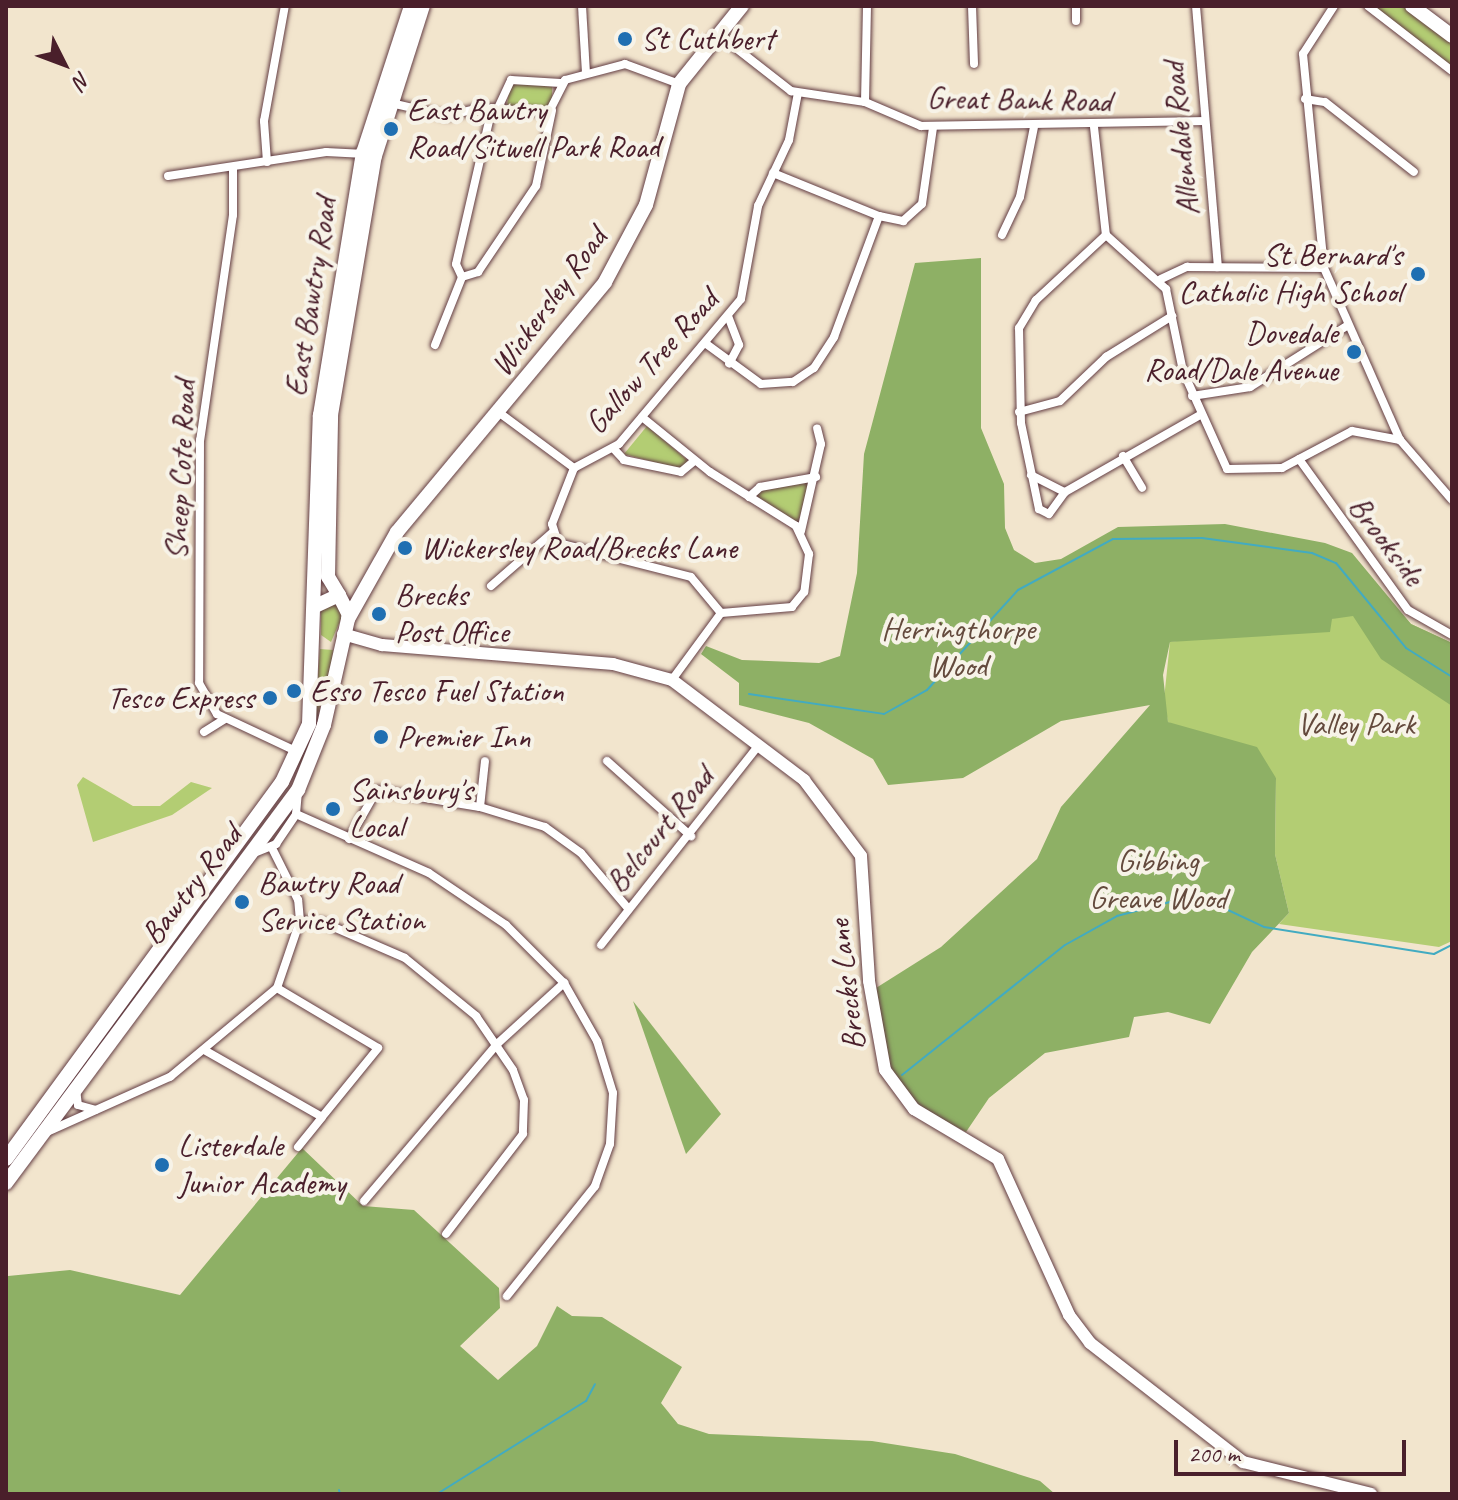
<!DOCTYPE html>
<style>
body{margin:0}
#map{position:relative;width:1458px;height:1500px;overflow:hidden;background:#f2e5cd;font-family:Caveat,sans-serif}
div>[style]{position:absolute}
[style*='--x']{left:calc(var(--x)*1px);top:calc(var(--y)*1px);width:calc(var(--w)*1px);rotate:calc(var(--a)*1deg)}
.green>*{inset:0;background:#b3cd73}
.forest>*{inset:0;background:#8eb065}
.stream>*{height:2px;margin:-1px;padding:0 1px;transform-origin:1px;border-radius:1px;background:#42abc1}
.roads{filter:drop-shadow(0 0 2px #633d43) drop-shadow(0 0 2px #633d43)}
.street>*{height:8px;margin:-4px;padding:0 4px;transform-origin:4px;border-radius:4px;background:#fff}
.secondary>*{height:12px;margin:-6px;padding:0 6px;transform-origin:6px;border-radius:6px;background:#fff}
.primary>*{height:14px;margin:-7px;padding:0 7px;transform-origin:7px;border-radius:7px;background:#fff}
.dots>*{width:22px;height:22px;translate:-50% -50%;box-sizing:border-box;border:4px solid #f7f3e8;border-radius:50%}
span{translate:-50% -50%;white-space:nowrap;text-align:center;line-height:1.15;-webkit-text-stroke:8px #f7f3e8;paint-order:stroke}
.poi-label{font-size:32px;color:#4a1f2b}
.left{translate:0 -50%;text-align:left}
.right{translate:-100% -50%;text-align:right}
.street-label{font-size:32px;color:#4a1f2b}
.park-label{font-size:32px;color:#644a3d}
.frame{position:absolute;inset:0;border:8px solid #4a1f2b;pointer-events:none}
.north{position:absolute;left:24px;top:24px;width:80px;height:80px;-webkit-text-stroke:6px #f7f3e8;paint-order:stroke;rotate:132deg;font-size:22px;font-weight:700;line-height:32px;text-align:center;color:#4a1f2b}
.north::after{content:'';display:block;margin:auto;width:28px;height:36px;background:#4a1f2b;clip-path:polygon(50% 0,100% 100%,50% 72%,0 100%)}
.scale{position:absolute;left:1174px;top:1440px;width:232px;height:36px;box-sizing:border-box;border:4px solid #4a1f2b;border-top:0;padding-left:10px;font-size:24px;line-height:28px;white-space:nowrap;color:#4a1f2b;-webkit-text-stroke:6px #f7f3e8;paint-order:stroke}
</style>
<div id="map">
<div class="green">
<i style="clip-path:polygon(1373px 6px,1404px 6px,1432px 27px,1452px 43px,1452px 67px)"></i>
<i style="clip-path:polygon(510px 83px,552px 84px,552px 106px,507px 106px)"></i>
<i style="clip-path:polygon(647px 426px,686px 459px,688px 464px,680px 469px,624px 454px)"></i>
<i style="clip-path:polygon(809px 482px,798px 523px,756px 496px,759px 491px)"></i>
<i style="clip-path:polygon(1382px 592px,1411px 624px,1452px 643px,1452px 941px,1439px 947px,1279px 924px,1289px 913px,1275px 854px,1276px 778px,1168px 722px,1164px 699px,1170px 642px,1332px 619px)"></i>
<i style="clip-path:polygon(334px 600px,344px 612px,331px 642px,321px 635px,321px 611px)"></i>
<i style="clip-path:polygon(320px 649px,333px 650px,332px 665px,303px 766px,297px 763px,315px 712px)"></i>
<i style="clip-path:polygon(83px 777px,133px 806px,160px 806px,191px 782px,212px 788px,172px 815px,93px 842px,77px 785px)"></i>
</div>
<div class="forest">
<i style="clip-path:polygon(981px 258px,981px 428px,1004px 484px,1005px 528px,1014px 550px,1035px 563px,1061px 559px,1118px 527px,1225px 524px,1325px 543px,1352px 553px,1411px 624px,1452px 643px,1452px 706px,1381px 659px,1353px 616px,1332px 619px,1330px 632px,1170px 642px,1163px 675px,1168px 722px,1257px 747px,1276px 778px,1275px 854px,1289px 913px,1252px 952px,1210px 1024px,1168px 1012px,1134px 1017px,1129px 1037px,1045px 1053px,989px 1098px,966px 1132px,922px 1109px,891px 1070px,876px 988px,941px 947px,1037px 859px,1061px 807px,1150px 705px,1061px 721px,963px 778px,888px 785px,873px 759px,809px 723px,739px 705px,739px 683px,701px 654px,706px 646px,742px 660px,819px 663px,840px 656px,857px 573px,864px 454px,915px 263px)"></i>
<i style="clip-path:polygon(633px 1001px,721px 1114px,686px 1154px)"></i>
<i style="clip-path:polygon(302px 1148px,363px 1206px,414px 1210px,499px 1288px,500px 1308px,460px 1346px,498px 1380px,537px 1346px,557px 1306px,572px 1316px,602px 1317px,682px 1367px,661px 1403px,678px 1424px,709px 1434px,872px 1441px,955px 1454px,1040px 1481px,1055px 1494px,6px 1494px,8px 1276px,70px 1270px,180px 1295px)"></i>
</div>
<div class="stream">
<i style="--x:749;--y:694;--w:136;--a:8.4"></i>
<i style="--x:884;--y:714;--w:49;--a:-29.2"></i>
<i style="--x:927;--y:690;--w:135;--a:-47.7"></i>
<i style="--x:1018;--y:590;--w:108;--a:-28.2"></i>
<i style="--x:1113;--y:539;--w:89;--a:-0.6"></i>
<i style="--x:1202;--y:538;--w:111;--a:7.8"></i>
<i style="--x:1312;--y:553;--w:26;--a:23"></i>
<i style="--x:1336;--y:563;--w:110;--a:50.5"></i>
<i style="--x:1406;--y:648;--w:54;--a:32.2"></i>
<i style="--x:902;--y:1075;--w:208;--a:-38.6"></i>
<i style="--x:1065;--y:945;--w:60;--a:-29.1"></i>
<i style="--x:1117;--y:916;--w:82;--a:-14.9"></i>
<i style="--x:1196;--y:895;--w:75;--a:25.2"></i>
<i style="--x:1264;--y:927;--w:172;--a:9"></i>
<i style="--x:1434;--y:954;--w:20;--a:-27"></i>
<i style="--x:339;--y:1490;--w:4;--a:76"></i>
<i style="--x:437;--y:1494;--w:176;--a:-32"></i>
<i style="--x:586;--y:1401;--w:19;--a:-62"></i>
</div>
<div class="roads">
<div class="street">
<i style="--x:582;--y:6;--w:67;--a:86.6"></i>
<i style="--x:972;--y:6;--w:58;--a:88"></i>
<i style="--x:1076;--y:6;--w:15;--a:90"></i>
<i style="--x:1196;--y:6;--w:262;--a:85.2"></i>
<i style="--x:1334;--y:6;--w:57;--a:122.9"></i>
<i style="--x:1303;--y:54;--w:215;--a:84.4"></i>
<i style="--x:1324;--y:268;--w:188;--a:66.2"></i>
<i style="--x:1400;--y:440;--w:79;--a:49.1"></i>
<i style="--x:1368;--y:6;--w:106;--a:37.7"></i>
<i style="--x:718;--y:34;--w:93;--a:38"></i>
<i style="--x:791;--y:91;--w:75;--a:8.5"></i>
<i style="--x:865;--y:102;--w:61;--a:23.2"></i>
<i style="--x:921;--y:126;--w:281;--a:-1"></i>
<i style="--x:1305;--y:99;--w:20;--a:9"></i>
<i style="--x:1325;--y:102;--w:113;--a:38.2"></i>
<i style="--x:865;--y:102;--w:96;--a:-88.8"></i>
<i style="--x:391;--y:103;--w:57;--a:13.1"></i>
<i style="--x:447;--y:116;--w:32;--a:-14"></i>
<i style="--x:478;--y:108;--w:71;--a:3.2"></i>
<i style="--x:549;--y:112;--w:36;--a:-63"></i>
<i style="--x:565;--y:80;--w:62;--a:-14.9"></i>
<i style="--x:625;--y:64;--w:58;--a:20.3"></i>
<i style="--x:498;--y:108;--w:31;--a:-65"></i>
<i style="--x:511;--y:80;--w:50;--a:3.4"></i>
<i style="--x:1094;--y:127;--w:109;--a:83.7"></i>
<i style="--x:1106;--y:235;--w:81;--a:42"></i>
<i style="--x:1166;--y:289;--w:84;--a:78.3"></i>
<i style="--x:1183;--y:371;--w:107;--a:65.8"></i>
<i style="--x:1227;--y:469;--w:55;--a:-1"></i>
<i style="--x:1282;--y:468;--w:79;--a:-27.9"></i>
<i style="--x:1352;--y:431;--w:49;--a:10.6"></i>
<i style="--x:267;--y:162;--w:41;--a:-94.2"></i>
<i style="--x:264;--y:121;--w:117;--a:-79.7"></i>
<i style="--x:233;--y:167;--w:48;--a:90"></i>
<i style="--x:233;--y:215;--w:227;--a:98.3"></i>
<i style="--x:200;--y:440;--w:243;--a:90.2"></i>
<i style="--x:199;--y:683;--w:36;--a:60"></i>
<i style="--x:217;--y:714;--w:89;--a:25.1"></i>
<i style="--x:773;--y:173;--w:114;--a:22.1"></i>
<i style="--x:168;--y:176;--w:160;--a:-8.6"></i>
<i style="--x:326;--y:152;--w:39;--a:3"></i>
<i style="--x:1002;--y:235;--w:42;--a:-64.7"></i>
<i style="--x:1020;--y:197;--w:71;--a:-78.7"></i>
<i style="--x:1106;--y:235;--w:96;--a:137.1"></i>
<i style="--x:1036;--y:300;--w:33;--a:121"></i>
<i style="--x:1019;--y:328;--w:95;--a:88.8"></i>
<i style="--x:1021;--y:423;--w:88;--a:78.2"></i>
<i style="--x:1039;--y:509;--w:11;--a:27"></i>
<i style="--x:1049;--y:514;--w:27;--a:-54"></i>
<i style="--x:1065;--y:492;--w:155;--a:-29.7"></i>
<i style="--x:462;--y:277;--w:17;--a:-17"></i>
<i style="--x:478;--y:272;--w:104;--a:-56"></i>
<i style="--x:536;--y:186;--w:77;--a:-78"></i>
<i style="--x:462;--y:277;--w:14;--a:-115"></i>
<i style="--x:456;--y:264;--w:160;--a:-77"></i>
<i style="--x:1161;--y:279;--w:29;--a:-25"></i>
<i style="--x:1187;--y:267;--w:137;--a:0.4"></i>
<i style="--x:728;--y:316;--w:31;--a:69"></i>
<i style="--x:739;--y:345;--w:21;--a:118"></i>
<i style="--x:705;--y:343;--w:69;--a:36.2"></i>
<i style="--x:761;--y:384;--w:32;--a:-4"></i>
<i style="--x:793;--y:382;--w:25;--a:-34"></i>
<i style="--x:814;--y:368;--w:37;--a:-57"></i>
<i style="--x:834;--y:337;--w:129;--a:-69.6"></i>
<i style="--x:879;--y:216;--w:25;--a:12"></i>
<i style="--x:903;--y:221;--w:25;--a:-42"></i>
<i style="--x:922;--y:204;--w:77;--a:-81.8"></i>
<i style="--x:435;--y:345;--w:73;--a:-68.3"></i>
<i style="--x:1192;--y:396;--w:59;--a:-8.8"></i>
<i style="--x:1250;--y:387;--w:116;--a:-32.3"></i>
<i style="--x:1019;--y:412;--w:42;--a:-15"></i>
<i style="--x:1060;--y:401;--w:64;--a:-43.7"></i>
<i style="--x:1106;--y:357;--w:78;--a:-31.8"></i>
<i style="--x:501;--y:414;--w:91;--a:36.5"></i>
<i style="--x:574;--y:468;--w:51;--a:-28.1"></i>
<i style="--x:619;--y:444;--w:189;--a:-49.9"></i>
<i style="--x:741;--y:299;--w:95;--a:-79.6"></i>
<i style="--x:758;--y:206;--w:73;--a:-64.8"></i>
<i style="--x:789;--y:140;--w:48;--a:-79.2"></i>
<i style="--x:642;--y:417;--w:87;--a:39"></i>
<i style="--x:710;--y:472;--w:102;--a:32.1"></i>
<i style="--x:796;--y:526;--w:31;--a:65"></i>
<i style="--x:809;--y:554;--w:38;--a:97"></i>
<i style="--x:804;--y:592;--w:19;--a:129"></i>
<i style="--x:792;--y:607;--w:71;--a:175.2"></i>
<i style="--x:721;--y:613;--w:83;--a:126.2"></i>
<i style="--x:613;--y:448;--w:16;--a:47"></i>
<i style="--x:624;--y:460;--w:58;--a:11.9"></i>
<i style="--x:681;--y:472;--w:17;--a:-40"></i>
<i style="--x:1123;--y:456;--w:37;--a:59"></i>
<i style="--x:1299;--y:459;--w:186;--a:54.2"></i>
<i style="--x:1408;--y:610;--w:51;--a:29.6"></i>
<i style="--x:574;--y:468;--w:60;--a:111.4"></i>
<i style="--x:552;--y:524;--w:20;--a:72"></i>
<i style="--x:558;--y:543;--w:137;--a:14.3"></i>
<i style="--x:691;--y:577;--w:47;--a:50.2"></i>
<i style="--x:1031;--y:475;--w:38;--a:27"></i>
<i style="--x:749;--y:497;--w:15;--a:-42"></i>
<i style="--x:760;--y:487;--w:57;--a:-10.1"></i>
<i style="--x:801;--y:531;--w:89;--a:-77.1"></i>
<i style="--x:821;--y:444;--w:16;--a:-104"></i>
<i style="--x:491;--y:586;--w:81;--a:-41"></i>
<i style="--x:204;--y:732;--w:25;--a:-32"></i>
<i style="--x:607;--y:761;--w:113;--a:41.8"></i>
<i style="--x:480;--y:807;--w:46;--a:-83.8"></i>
<i style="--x:296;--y:814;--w:145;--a:23.9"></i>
<i style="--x:429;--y:873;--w:93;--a:34"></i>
<i style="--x:506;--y:925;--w:82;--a:45"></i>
<i style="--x:564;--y:983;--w:67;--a:60.4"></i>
<i style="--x:597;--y:1041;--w:54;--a:72.9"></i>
<i style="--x:613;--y:1093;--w:51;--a:93.4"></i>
<i style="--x:610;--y:1144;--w:45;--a:109.7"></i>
<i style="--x:595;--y:1186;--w:141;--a:128.7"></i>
<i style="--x:349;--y:839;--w:56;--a:-60.3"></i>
<i style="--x:377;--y:790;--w:104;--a:9.4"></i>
<i style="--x:480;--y:807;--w:68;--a:17.1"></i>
<i style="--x:545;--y:827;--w:44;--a:35.8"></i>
<i style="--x:581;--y:853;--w:71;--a:49.6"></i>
<i style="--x:254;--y:853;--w:24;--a:-22"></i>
<i style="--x:276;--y:844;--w:36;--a:-56"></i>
<i style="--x:296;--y:814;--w:23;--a:-85"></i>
<i style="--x:300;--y:921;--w:22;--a:3"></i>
<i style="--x:322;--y:922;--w:90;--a:23.4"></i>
<i style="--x:405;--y:958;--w:92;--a:39.2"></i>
<i style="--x:476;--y:1016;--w:65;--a:55.6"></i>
<i style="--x:513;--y:1070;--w:32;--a:70"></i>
<i style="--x:524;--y:1100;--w:34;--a:92"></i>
<i style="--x:523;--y:1134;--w:126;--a:127.6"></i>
<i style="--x:601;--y:945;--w:253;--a:-51.7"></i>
<i style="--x:206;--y:1051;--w:133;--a:29.6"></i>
<i style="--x:322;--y:1117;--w:89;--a:-50.9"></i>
<i style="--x:378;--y:1048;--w:117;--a:-149.3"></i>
<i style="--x:76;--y:1089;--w:16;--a:83"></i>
<i style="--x:78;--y:1105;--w:18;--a:16"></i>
<i style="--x:49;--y:1131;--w:133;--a:-24.1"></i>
<i style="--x:170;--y:1077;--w:139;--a:-39.8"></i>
<i style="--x:277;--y:988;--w:71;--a:-71.1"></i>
<i style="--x:300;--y:921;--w:21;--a:-95"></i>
<i style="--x:298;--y:900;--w:58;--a:-116.6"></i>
<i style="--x:298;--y:1147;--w:38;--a:-51"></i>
<i style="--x:364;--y:1201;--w:206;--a:-49.7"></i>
<i style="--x:497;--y:1044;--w:91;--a:-42.3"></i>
</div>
<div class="secondary">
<i style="--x:343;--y:634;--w:41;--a:15.8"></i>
<i style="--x:382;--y:645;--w:232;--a:4.7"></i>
<i style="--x:613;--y:664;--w:61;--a:15.2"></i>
<i style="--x:672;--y:680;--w:166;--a:37.1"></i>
<i style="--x:804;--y:780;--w:95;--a:53.1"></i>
<i style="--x:861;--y:856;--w:125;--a:86.3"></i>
<i style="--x:869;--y:981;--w:90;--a:79.8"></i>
<i style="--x:885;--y:1070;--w:49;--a:53.4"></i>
<i style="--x:914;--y:1109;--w:98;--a:30.8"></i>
<i style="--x:998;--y:1159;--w:171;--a:65.5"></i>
<i style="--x:1069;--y:1315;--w:35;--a:53"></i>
<i style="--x:1090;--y:1343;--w:194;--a:37.9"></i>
<i style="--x:1243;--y:1462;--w:132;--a:14"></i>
</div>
<div class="primary">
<i style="--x:1412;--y:6;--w:50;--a:36.9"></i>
<i style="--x:339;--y:595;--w:21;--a:-121"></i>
<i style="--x:328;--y:577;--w:162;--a:-88.9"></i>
<i style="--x:331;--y:415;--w:263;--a:-80.4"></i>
<i style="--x:375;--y:156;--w:157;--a:-72.3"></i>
<i style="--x:348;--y:619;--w:100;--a:-60.6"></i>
<i style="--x:397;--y:532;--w:325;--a:-50.2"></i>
<i style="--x:605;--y:282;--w:87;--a:-62"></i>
<i style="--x:646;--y:205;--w:125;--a:-74.7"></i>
<i style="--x:679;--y:84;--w:100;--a:-51.1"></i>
<i style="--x:6;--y:1159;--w:467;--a:-53.8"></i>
<i style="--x:282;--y:782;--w:64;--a:-65"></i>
<i style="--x:309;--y:724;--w:309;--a:-88"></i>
<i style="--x:320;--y:415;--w:266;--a:-80.7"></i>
<i style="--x:363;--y:153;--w:155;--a:-71.9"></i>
<i style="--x:6;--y:1183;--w:490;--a:-53.4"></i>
<i style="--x:298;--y:790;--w:70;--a:-68.2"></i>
<i style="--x:324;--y:725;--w:113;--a:-77.2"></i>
<i style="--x:349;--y:615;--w:22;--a:-117"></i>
<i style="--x:339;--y:595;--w:26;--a:155"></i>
</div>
</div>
<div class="dots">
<i style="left:625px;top:39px;background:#1f6fb2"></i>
<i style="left:391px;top:129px;background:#1f6fb2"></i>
<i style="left:1418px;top:274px;background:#1f6fb2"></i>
<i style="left:1354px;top:352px;background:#1f6fb2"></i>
<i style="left:405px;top:548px;background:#1f6fb2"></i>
<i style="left:379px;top:614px;background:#1f6fb2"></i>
<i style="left:294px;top:691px;background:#1f6fb2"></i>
<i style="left:270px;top:698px;background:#1f6fb2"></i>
<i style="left:381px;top:737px;background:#1f6fb2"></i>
<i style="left:333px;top:809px;background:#1f6fb2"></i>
<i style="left:242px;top:902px;background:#1f6fb2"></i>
<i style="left:162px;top:1165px;background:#1f6fb2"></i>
</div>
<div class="poi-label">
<span class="left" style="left:641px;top:39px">St Cuthbert</span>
<span class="left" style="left:407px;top:129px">East Bawtry<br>Road/Sitwell Park Road</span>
<span class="right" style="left:1402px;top:274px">St Bernard's<br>Catholic High School</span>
<span class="right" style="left:1338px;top:352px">Dovedale<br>Road/Dale Avenue</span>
<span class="left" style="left:421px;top:548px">Wickersley Road/Brecks Lane</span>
<span class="left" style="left:395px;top:614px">Brecks<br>Post Office</span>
<span class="left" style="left:310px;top:691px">Esso Tesco Fuel Station</span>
<span class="right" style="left:254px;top:698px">Tesco Express</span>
<span class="left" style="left:397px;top:737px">Premier Inn</span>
<span class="left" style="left:349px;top:809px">Sainsbury's<br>Local</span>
<span class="left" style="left:258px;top:902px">Bawtry Road<br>Service Station</span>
<span class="left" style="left:178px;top:1165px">Listerdale<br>Junior Academy</span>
</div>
<div class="street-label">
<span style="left:1019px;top:100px;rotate:1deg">Great Bank Road</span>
<span style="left:1181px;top:139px;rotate:-96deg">Allendale Road</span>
<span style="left:311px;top:297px;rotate:-81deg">East Bawtry Road</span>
<span style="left:549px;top:302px;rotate:-54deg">Wickersley Road</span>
<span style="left:652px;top:362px;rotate:-48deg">Gallow Tree Road</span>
<span style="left:181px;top:470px;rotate:-87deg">Sheep Cote Road</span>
<span style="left:1386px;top:541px;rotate:53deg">Brookside</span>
<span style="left:660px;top:830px;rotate:-51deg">Belcourt Road</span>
<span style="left:192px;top:885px;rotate:-52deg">Bawtry Road</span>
<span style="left:847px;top:985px;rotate:-97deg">Brecks Lane</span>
</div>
<div class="park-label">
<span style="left:958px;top:648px">Herringthorpe<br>Wood</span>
<span style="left:1356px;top:724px">Valley Park</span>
<span style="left:1158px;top:880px">Gibbing<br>Greave Wood</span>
</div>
<div class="frame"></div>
<div class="north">N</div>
<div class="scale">200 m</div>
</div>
